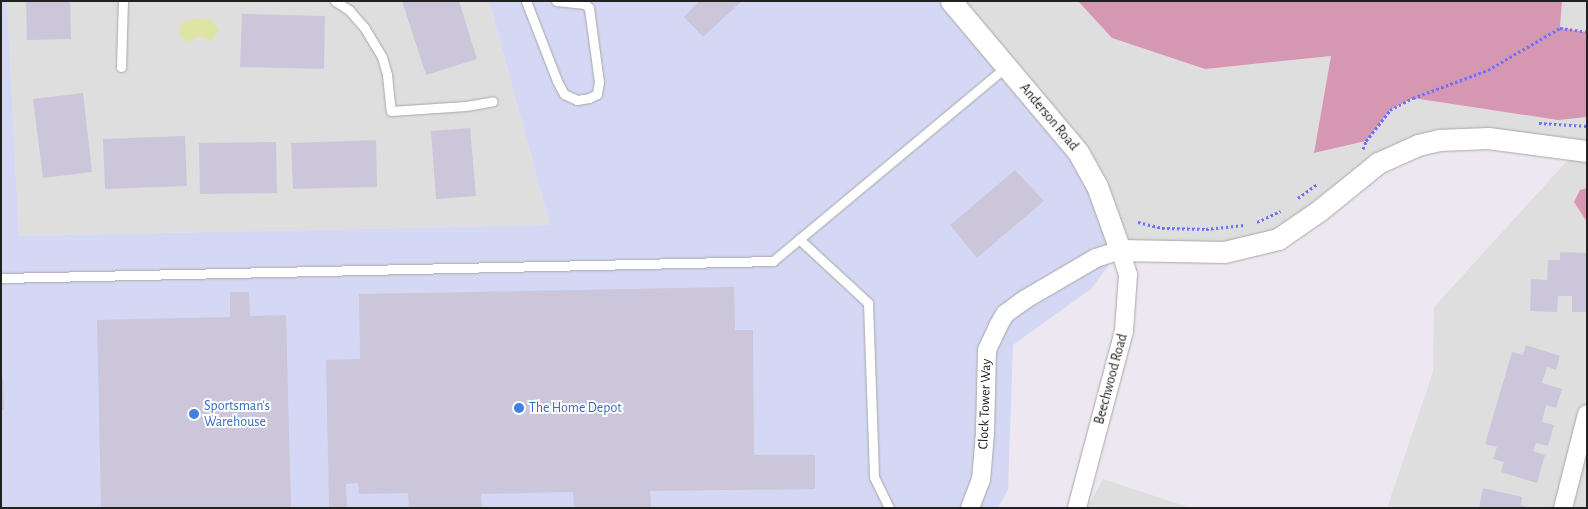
<!DOCTYPE html>
<style>
body{margin:0}
#map{position:relative;width:1588px;height:509px;overflow:hidden;background:#ede7f2;font-family:"Alegreya Sans",sans-serif}
div>[style]{position:absolute}
[style*='--x']{left:calc(var(--x)*1px);top:calc(var(--y)*1px);width:calc(var(--w)*1px);rotate:calc(var(--a)*1deg)}
.residential>*{inset:0;background:#dededf}
.commercial>*{inset:0;background:#d5d8f4}
.forest>*{inset:0;background:#d597b2}
.water>*{inset:0;background:#dee4a3}
.building>*{inset:0;background:#ccc6da}
.path>*{height:3px;margin-top:-1.5px;transform-origin:0;background:repeating-linear-gradient(90deg,#6b70ff 0 2.5px,transparent 0 5px)}
.roads{filter:drop-shadow(0 0 1px #a8a8a8) drop-shadow(0 0 1px #a8a8a8)}
.service>*{height:9px;margin:-4.5px;padding:0 4.5px;transform-origin:4.5px;border-radius:4.5px;background:#fff}
.minor>*{height:18px;margin:-9px;padding:0 9px;transform-origin:9px;border-radius:9px;background:#fff}
.tertiary>*{height:21px;margin:-10.5px;padding:0 10.5px;transform-origin:10.5px;border-radius:10.5px;background:#fff}
.dots>*{width:14px;height:14px;translate:-50% -50%;box-sizing:border-box;border:2px solid #fff;border-radius:50%}
span{translate:-50% -50%;white-space:nowrap;text-align:center;line-height:1.15;-webkit-text-stroke:4px #fff;paint-order:stroke}
.street-label{font-size:14px;color:#212121}
.shop-label{font-size:14px;color:#366cbe}
.left{translate:0 -50%;text-align:left}
.frame{position:absolute;inset:0;border:2px solid #212121;pointer-events:none}
</style>
<div id="map">
<div class="residential">
<i style="clip-path:polygon(7px 1px,489px 1px,550px 225px,19px 236px)"></i>
<i style="clip-path:polygon(951px 1px,1078px 1px,1112px 38px,1205px 69px,1331px 56px,1315px 153px,1366px 141px,1390px 110px,1413px 98px,1558px 120px,1587px 117px,1587px 508px,1387px 508px,1433px 372px,1434px 307px,1577px 150px,1418px 145px,1278px 239px,1120px 250px)"></i>
<i style="clip-path:polygon(1562px 1px,1587px 1px,1587px 32px,1560px 28px)"></i>
<i style="clip-path:polygon(1103px 479px,1191px 508px,1087px 508px)"></i>
</div>
<div class="commercial">
<i style="clip-path:polygon(1px 1px,7px 1px,19px 236px,550px 225px,489px 1px,951px 1px,1078px 152px,1120px 250px,1091px 289px,1013px 345px,1008px 490px,998px 508px,1px 508px)"></i>
</div>
<div class="forest">
<i style="clip-path:polygon(1078px 1px,1562px 1px,1560px 28px,1587px 32px,1587px 117px,1558px 120px,1413px 98px,1390px 110px,1366px 141px,1314px 153px,1331px 56px,1205px 69px,1112px 38px)"></i>
<i style="clip-path:polygon(1587px 188px,1587px 222px,1574px 202px,1580px 190px)"></i>
</div>
<div class="water">
<i style="clip-path:polygon(196px 18px,213px 21px,219px 30px,212px 41px,199px 36px,188px 42px,179px 35px,181px 23px)"></i>
</div>
<div class="building">
<i style="clip-path:polygon(26px 1px,70px 1px,71px 39px,27px 40px)"></i>
<i style="clip-path:polygon(402px 1px,459px 1px,477px 59px,426px 75px)"></i>
<i style="clip-path:polygon(699px 1px,742px 1px,703px 37px,684px 17px)"></i>
<i style="clip-path:polygon(242px 14px,325px 16px,324px 69px,240px 67px)"></i>
<i style="clip-path:polygon(83px 93px,92px 172px,43px 178px,33px 99px)"></i>
<i style="clip-path:polygon(470px 128px,476px 196px,436px 199px,431px 131px)"></i>
<i style="clip-path:polygon(185px 136px,187px 186px,105px 189px,103px 139px)"></i>
<i style="clip-path:polygon(376px 140px,377px 187px,293px 189px,291px 143px)"></i>
<i style="clip-path:polygon(276px 142px,277px 193px,200px 194px,199px 143px)"></i>
<i style="clip-path:polygon(1015px 170px,1044px 201px,977px 258px,950px 225px)"></i>
<i style="clip-path:polygon(1560px 252px,1587px 253px,1587px 312px,1572px 312px,1572px 296px,1558px 296px,1557px 312px,1530px 311px,1531px 279px,1547px 280px,1548px 260px,1560px 260px)"></i>
<i style="clip-path:polygon(734px 287px,735px 330px,753px 330px,754px 455px,815px 455px,815px 489px,650px 491px,651px 507px,616px 508px,574px 508px,573px 492px,481px 494px,482px 507px,409px 508px,408px 493px,359px 494px,358px 483px,346px 484px,347px 508px,329px 508px,326px 360px,360px 359px,359px 294px)"></i>
<i style="clip-path:polygon(230px 292px,249px 292px,250px 316px,286px 315px,291px 508px,101px 508px,97px 320px,230px 317px)"></i>
<i style="clip-path:polygon(1526px 345px,1560px 356px,1556px 370px,1547px 367px,1542px 383px,1562px 389px,1556px 408px,1546px 405px,1542px 422px,1554px 425px,1548px 446px,1536px 443px,1533px 451px,1545px 455px,1537px 483px,1501px 472px,1504px 462px,1493px 459px,1497px 447px,1485px 444px,1512px 352px,1523px 355px)"></i>
<i style="clip-path:polygon(1px 377px,3px 377px,4px 410px,1px 410px)"></i>
<i style="clip-path:polygon(1483px 488px,1522px 497px,1521px 505px,1531px 508px,1479px 508px)"></i>
</div>
<div class="path">
<i style="--x:1539;--y:123;--w:48;--a:3.6"></i>
<i style="--x:1363;--y:149;--w:9;--a:-69"></i>
<i style="--x:1366;--y:141;--w:39;--a:-52"></i>
<i style="--x:1390;--y:110;--w:26;--a:-28"></i>
<i style="--x:1413;--y:98;--w:80;--a:-20.5"></i>
<i style="--x:1488;--y:70;--w:83;--a:-30.3"></i>
<i style="--x:1560;--y:28;--w:27;--a:8"></i>
<i style="--x:1298;--y:198;--w:24;--a:-36"></i>
<i style="--x:1138;--y:222;--w:25;--a:14"></i>
<i style="--x:1162;--y:228;--w:44;--a:1.3"></i>
<i style="--x:1206;--y:229;--w:38;--a:-6"></i>
<i style="--x:1257;--y:222;--w:26;--a:-25"></i>
</div>
<div class="roads">
<div class="service">
<i style="--x:335;--y:1;--w:17;--a:33"></i>
<i style="--x:349;--y:10;--w:23;--a:49"></i>
<i style="--x:364;--y:27;--w:35;--a:59"></i>
<i style="--x:382;--y:57;--w:19;--a:74"></i>
<i style="--x:387;--y:75;--w:36;--a:84"></i>
<i style="--x:391;--y:111;--w:75;--a:-3.8"></i>
<i style="--x:466;--y:106;--w:27;--a:-10"></i>
<i style="--x:526;--y:1;--w:86;--a:68.8"></i>
<i style="--x:557;--y:81;--w:15;--a:62"></i>
<i style="--x:564;--y:94;--w:14;--a:25"></i>
<i style="--x:577;--y:100;--w:12;--a:-9"></i>
<i style="--x:589;--y:98;--w:9;--a:-27"></i>
<i style="--x:597;--y:94;--w:12;--a:-81"></i>
<i style="--x:599;--y:82;--w:75;--a:-97.7"></i>
<i style="--x:589;--y:8;--w:6;--a:-135"></i>
<i style="--x:585;--y:4;--w:29;--a:-174"></i>
<i style="--x:121;--y:67;--w:66;--a:-88.3"></i>
<i style="--x:799;--y:239;--w:94;--a:42.8"></i>
<i style="--x:868;--y:303;--w:174;--a:88"></i>
<i style="--x:874;--y:477;--w:34;--a:64"></i>
<i style="--x:1;--y:278;--w:772;--a:-1.26"></i>
<i style="--x:773;--y:261;--w:303;--a:-39.8"></i>
</div>
<div class="minor">
<i style="--x:970;--y:508;--w:30;--a:-69"></i>
<i style="--x:981;--y:480;--w:47;--a:-85.1"></i>
<i style="--x:985;--y:433;--w:83;--a:-88.6"></i>
<i style="--x:987;--y:350;--w:26;--a:-65"></i>
<i style="--x:998;--y:326;--w:14;--a:-60"></i>
<i style="--x:1005;--y:314;--w:24;--a:-36"></i>
<i style="--x:1024;--y:300;--w:83;--a:-30.3"></i>
<i style="--x:1096;--y:258;--w:25;--a:-18"></i>
<i style="--x:1120;--y:250;--w:26;--a:72"></i>
<i style="--x:1128;--y:275;--w:56;--a:94.1"></i>
<i style="--x:1124;--y:331;--w:183;--a:104.9"></i>
<i style="--x:1563;--y:508;--w:97;--a:-75.7"></i>
</div>
<div class="tertiary">
<i style="--x:951;--y:1;--w:197;--a:49.9"></i>
<i style="--x:1078;--y:152;--w:39;--a:61"></i>
<i style="--x:1097;--y:186;--w:68;--a:70.2"></i>
<i style="--x:1120;--y:250;--w:104;--a:1.1"></i>
<i style="--x:1224;--y:252;--w:56;--a:-13.5"></i>
<i style="--x:1278;--y:239;--w:51;--a:-34.6"></i>
<i style="--x:1320;--y:210;--w:75;--a:-39"></i>
<i style="--x:1378;--y:163;--w:44;--a:-24.2"></i>
<i style="--x:1418;--y:145;--w:22;--a:-13"></i>
<i style="--x:1439;--y:140;--w:49;--a:-2.3"></i>
<i style="--x:1488;--y:138;--w:100;--a:7.5"></i>
</div>
</div>
<div class="dots">
<i style="left:519px;top:408px;background:#3f7fe0"></i>
<i style="left:194px;top:414px;background:#3f7fe0"></i>
</div>
<div class="street-label">
<span style="left:1049px;top:117px;rotate:50deg">Anderson Road</span>
<span style="left:1111px;top:379px;rotate:-75deg">Beechwood Road</span>
<span style="left:985px;top:404px;rotate:-88deg">Clock Tower Way</span>
</div>
<div class="shop-label">
<span class="left" style="left:204px;top:414px">Sportsman's<br>Warehouse</span>
<span class="left" style="left:529px;top:408px">The Home Depot</span>
</div>
<div class="frame"></div>
</div>
